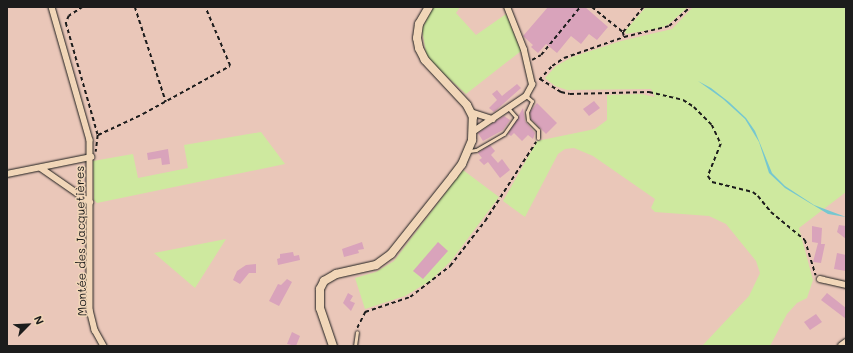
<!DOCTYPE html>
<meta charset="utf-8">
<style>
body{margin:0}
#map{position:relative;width:853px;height:353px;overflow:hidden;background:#eac7b9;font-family:Mali,sans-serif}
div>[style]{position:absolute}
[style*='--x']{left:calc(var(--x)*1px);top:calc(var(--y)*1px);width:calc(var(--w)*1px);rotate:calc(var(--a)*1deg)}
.green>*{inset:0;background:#cee99f}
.water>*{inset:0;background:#76c7d0}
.building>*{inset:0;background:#d9a3bb}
.path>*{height:1.5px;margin-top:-0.75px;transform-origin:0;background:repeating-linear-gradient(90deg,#1c1c1c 0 4px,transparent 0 7px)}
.roads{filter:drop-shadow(0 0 1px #1c1c1c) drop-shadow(0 0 1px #1c1c1c)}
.service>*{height:3px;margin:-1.5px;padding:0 1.5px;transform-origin:1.5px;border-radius:1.5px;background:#f1d6b8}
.minor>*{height:5.5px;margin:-2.75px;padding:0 2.75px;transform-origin:2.75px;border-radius:2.75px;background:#f1d6b8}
.secondary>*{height:8px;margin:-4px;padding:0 4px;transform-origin:4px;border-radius:4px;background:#f1d6b8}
span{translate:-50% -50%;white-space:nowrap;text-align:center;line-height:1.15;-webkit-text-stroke:3px #f1d6b8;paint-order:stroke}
.street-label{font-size:12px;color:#1c1c1c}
.frame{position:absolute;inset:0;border:8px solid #1c1c1c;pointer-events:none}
.north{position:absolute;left:8px;top:305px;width:40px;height:40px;-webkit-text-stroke:3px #f1d6b8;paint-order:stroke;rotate:66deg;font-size:11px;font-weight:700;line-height:16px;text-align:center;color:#1c1c1c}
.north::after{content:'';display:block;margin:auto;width:14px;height:18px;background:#1c1c1c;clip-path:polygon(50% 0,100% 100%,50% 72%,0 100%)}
</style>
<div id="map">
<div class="green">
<i style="clip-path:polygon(433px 7px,460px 7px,456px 13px,476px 35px,506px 14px,521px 51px,466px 94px,433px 64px,426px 54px,422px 29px)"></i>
<i style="clip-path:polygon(646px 7px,688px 7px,669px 24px,661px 28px,626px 34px,625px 31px)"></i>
<i style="clip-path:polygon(693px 7px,846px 7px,846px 192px,799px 228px,813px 280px,807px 298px,797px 303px,787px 314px,770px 346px,702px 346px,749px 296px,760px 273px,756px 261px,726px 224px,709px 216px,655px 212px,651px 208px,655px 199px,593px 156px,574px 148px,565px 149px,558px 154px,525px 217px,503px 201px,537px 141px,595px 129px,607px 120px,607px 95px,641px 94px,655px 97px,651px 89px,567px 90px,555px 86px,545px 78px,556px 66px,572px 57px,621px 41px,672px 29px)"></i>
<i style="clip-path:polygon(261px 132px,285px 164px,97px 203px,94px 200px,93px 161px,133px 154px,138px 178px,188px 168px,184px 145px)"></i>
<i style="clip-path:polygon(463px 170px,499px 197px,451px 261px,430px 281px,405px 296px,365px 309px,355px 278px,376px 272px,394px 261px)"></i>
<i style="clip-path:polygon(226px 239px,195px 288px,154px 253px)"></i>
</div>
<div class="water">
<i style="clip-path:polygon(698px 81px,711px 88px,729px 102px,746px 118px,755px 131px,772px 173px,785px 186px,814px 205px,846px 217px,828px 214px,785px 188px,769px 173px,759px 142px,745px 119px,723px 99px)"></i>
</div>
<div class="building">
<i style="clip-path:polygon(548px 7px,585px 7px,608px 27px,597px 40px,589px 34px,581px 44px,571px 36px,557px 53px,546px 44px,538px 53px,531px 47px,533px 45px,523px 36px)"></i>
<i style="clip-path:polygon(517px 84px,521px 88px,494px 112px,489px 108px,497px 100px,492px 94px,497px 90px,502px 96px)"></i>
<i style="clip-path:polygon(594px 101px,600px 108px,589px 116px,583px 109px)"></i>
<i style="clip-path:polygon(537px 103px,557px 123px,546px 134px,531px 119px,530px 112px)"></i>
<i style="clip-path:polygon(523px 108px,525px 121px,535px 133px,533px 139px,528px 135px,522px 141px,514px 133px,511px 136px,508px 134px)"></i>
<i style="clip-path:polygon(504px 116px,510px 120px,503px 130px,483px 141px,478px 133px)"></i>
<i style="clip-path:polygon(490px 145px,495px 151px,491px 155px,498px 163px,502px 159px,510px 170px,500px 178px,488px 162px,484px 165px,479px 160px,482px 158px,478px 153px)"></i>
<i style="clip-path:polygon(168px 149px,170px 164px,162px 165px,161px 158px,148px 160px,147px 153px)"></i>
<i style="clip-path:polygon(839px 225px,846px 226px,846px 239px,837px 232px)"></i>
<i style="clip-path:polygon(812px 226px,822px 228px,821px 244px,825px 244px,821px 263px,813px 262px,818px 243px,812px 242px)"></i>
<i style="clip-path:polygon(362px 242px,364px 249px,358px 250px,359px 253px,344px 257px,342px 249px)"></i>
<i style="clip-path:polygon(438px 242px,448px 251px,423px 279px,413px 271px)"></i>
<i style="clip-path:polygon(293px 252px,294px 256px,299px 255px,300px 260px,278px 265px,277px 259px,280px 258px,280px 254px)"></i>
<i style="clip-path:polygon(837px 253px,846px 255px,846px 271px,834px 269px)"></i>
<i style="clip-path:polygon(256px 264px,256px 273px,249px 273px,240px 284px,233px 280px,237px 271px,246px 265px)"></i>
<i style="clip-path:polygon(287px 279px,292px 282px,279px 306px,269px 301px,278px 284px,281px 285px)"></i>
<i style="clip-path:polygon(348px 293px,353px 296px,350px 301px,355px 303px,351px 311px,343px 303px)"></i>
<i style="clip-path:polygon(827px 293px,846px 308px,846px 319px,821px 300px)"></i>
<i style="clip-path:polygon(816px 314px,822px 322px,810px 330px,804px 322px)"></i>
<i style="clip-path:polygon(292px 332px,300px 336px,296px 346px,287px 344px)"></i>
</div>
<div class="path">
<i style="--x:83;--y:7;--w:17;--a:147"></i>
<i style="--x:69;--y:16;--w:8;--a:113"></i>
<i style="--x:66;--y:23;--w:116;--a:74.1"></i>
<i style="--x:98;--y:135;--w:17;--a:97"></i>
<i style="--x:135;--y:7;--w:100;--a:71.9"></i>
<i style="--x:592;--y:7;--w:40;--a:39"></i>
<i style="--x:623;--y:32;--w:4;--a:76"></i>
<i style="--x:623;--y:32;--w:32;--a:-51"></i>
<i style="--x:532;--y:60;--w:10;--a:-29"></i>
<i style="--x:541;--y:55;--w:62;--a:-50.9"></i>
<i style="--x:540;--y:79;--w:25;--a:32"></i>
<i style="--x:561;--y:92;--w:9;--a:13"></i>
<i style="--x:570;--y:94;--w:79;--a:-1.5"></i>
<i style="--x:649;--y:92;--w:35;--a:13"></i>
<i style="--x:683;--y:100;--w:13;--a:32"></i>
<i style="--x:694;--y:107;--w:25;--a:45"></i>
<i style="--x:712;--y:125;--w:21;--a:65"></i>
<i style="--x:721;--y:144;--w:35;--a:112"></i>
<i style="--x:708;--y:176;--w:7;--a:56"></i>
<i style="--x:712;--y:182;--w:42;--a:13.7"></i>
<i style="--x:753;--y:192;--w:6;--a:39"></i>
<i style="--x:758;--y:196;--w:21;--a:51"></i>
<i style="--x:771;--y:212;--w:44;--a:39.5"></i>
<i style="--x:805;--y:240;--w:37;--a:73"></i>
<i style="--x:539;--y:80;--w:19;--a:-47"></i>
<i style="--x:552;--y:66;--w:14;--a:-34"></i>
<i style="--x:564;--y:58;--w:64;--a:-19.3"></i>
<i style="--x:624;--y:37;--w:46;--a:-13.7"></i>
<i style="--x:669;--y:26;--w:28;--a:-42"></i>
<i style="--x:98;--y:135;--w:50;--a:-25"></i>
<i style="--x:143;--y:114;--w:99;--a:-28.9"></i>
<i style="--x:230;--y:66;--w:64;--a:-113"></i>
<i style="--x:357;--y:328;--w:18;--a:-63"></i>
<i style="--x:365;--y:312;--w:47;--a:-18.4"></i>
<i style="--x:410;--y:297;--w:51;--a:-37.8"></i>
<i style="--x:450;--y:266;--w:57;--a:-52.1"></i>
<i style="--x:485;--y:221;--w:94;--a:-57.2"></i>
</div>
<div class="roads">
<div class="service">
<i style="--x:526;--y:96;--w:8;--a:40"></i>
<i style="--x:532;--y:101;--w:12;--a:114"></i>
<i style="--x:527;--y:112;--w:8;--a:83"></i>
<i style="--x:528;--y:120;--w:14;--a:45"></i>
<i style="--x:538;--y:130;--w:8;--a:90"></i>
<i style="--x:469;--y:151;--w:7;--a:-8"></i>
<i style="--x:476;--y:150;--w:32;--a:-30"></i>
<i style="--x:504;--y:134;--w:21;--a:-55"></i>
<i style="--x:516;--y:117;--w:11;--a:-131"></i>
<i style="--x:355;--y:346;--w:14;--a:-82"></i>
</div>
<div class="minor">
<i style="--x:52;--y:7;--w:138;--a:74.1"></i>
<i style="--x:90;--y:140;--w:170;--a:90"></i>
<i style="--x:90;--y:310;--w:21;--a:76"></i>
<i style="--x:95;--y:330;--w:18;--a:61"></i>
<i style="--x:471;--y:112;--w:23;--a:18"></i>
<i style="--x:474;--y:131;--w:63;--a:-33.9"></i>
<i style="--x:526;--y:96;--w:13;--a:-61"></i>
<i style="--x:532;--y:85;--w:36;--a:-103"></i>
<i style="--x:524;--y:50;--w:46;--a:-111.6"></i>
<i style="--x:41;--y:168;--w:60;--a:34.8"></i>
<i style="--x:7;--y:174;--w:86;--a:-11.4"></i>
<i style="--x:820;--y:279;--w:27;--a:13"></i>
</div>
<div class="secondary">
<i style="--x:333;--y:346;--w:40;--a:-108.9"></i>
<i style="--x:320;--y:308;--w:19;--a:-90"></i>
<i style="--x:320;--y:289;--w:9;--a:-63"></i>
<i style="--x:324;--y:281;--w:14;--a:-30"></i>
<i style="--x:336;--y:274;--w:41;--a:-12.7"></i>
<i style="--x:376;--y:265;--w:19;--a:-36"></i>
<i style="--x:391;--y:254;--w:100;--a:-51.5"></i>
<i style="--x:453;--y:176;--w:15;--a:-53"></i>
<i style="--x:462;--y:164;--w:26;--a:-67"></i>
<i style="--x:472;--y:140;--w:23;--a:-88"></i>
<i style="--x:473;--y:117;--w:13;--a:-117"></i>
<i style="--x:467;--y:105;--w:62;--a:-133"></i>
<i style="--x:425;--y:60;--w:13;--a:-117"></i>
<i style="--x:419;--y:48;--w:10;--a:-101"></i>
<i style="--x:417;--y:38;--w:14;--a:-82"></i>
<i style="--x:419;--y:24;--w:20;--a:-60"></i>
<i style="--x:842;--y:346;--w:5;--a:-37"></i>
</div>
</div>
<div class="street-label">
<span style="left:81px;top:241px;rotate:-91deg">Montée des Jacquetières</span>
</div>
<div class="frame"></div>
<div class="north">N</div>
</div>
